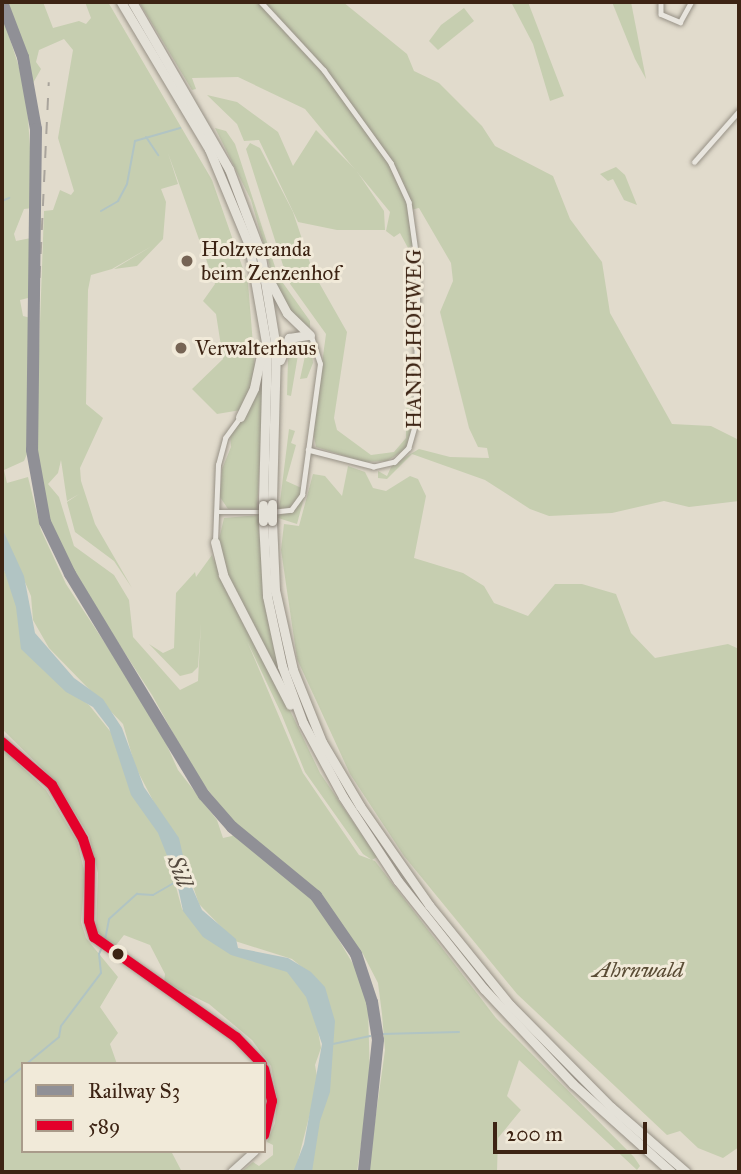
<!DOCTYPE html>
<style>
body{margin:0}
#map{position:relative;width:741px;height:1174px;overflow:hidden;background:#e1dbcc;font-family:"IM FELL Great Primer",serif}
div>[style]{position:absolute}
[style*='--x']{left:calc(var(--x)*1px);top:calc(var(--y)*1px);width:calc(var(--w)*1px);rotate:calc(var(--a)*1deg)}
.green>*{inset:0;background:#c6ceb0}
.water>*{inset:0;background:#b1c4c3}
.stream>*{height:2px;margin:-1px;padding:0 1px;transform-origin:1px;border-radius:1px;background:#b1c4c3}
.roads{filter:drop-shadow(0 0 2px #979186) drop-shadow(0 0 2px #979186)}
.street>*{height:4.5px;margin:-2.25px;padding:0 2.25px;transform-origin:2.25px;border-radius:2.25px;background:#e8e5de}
.primary>*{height:8px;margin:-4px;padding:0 4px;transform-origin:4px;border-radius:4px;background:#e4e1d8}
.highway>*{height:9px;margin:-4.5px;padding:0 4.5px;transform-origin:4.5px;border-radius:4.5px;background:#e4e1d8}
.rail>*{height:2px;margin-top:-1px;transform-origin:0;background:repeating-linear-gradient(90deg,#a9a49c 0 12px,transparent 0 24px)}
.bridges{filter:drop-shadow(0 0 2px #80786e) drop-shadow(0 0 2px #80786e)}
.highway-bridge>*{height:9px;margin:-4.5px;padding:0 4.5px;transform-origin:4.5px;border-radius:4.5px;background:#e4e1d8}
.bus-1>*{height:10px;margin:-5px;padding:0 5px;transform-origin:5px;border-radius:5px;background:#e4002b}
.rail-1>*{height:12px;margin:-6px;padding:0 6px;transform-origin:6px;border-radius:6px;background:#909096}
.dots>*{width:19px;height:19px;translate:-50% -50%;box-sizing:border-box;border:4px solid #f1ead9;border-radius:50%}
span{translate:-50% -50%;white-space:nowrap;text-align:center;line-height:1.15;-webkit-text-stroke:6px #f1ead9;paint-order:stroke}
.poi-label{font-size:21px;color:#3d2414}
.left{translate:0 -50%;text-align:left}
.street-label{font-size:21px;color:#3d2414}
.park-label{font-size:21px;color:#5a4c35;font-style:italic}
.water-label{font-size:23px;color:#554a3f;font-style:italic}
.frame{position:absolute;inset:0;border:4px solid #3d2414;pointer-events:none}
.legend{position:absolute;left:21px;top:1062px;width:245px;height:91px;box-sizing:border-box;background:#f1ead9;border:2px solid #a99b8a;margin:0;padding:9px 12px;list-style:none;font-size:21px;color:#3d2414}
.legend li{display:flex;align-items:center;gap:14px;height:35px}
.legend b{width:35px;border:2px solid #a99b8a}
.scale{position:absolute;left:493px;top:1122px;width:154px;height:32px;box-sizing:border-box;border:4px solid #3d2414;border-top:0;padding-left:9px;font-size:21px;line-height:24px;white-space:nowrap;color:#3d2414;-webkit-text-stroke:5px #f1ead9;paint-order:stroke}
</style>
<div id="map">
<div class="green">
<i style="clip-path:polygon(6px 2px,43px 2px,53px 28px,79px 21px,86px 24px,91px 18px,85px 2px,108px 2px,212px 180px,248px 283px,256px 381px,241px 410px,217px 414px,192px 389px,223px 359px,216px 314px,203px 301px,215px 284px,168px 153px,178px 184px,161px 189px,166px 202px,163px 239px,137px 266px,114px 269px,152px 246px,112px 269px,91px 275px,88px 290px,86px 404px,103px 418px,80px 468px,81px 481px,95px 524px,132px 588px,114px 561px,75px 532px,67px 502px,79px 494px,67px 501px,61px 460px,58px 473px,48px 484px,59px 497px,74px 546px,114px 575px,129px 600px,133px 637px,180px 690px,198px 681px,201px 623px,198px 667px,192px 673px,180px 676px,149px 644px,163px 653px,174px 648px,176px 593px,195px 572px,196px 577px,212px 555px,214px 561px,224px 518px,258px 515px,266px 611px,285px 700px,320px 773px,377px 857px,372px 860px,363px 854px,305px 772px,281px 713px,247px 641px,303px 773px,359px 855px,375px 861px,496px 1018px,634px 1157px,640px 1166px,637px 1170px,519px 1060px,507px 1096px,521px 1110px,498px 1138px,497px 1172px,368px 1172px,385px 1050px,382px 1014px,378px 983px,363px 954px,333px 915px,330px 925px,356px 969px,368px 1006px,370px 1080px,357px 1172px,302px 1172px,330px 1081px,308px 972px,292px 959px,235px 941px,199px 904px,184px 860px,135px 766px,123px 724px,49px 648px,33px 620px,31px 596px,2px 529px,2px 14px,26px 89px,32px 177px,33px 208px,24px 209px,14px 234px,16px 241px,31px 238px,32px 297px,20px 300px,23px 316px,31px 318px,27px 454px,24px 461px,4px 470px,7px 483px,28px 477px,41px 530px,66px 584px,155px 719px,178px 770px,217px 820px,223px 838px,232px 836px,238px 828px,197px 776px,152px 695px,75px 576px,47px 518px,35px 463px,44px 211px,53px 210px,60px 190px,71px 195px,74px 191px,58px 138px,73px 50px,64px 39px,39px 50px,36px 62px,41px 69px,33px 83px)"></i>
<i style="clip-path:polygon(139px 2px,343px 2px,407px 54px,414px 71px,439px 83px,482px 126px,495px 146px,553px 176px,570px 219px,602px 262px,610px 313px,672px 424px,711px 426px,739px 440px,739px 501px,689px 507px,664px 501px,612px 513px,549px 516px,530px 509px,485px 480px,412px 454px,387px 479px,378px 478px,378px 471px,387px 476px,392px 465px,419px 449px,450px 457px,489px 458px,487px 448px,478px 447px,469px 428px,440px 312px,453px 281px,451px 263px,419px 208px,410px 210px,413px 245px,408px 248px,400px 233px,394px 237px,386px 231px,390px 212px,305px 109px,238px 77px,192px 78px,196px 89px,192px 90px)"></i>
<i style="clip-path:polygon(511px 2px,528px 2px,564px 96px,550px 101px,533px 44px)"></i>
<i style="clip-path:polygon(612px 2px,631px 2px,646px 79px,635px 59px)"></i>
<i style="clip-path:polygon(464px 8px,474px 21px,438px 50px,429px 41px,441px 25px)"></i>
<i style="clip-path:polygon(207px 95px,237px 102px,278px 132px,293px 166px,316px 130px,356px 170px,384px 211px,385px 230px,337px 230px,298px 222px,259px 140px,244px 141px,237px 124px)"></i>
<i style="clip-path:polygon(215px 128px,226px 131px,235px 144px,278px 276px,310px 321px,310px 328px,294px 318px,276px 288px,251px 200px)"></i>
<i style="clip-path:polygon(250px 143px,260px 148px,293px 212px,313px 272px,347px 332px,334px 418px,337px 430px,371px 455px,394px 452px,406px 438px,406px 384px,412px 382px,411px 438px,406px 449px,387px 461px,364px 462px,316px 447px,313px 431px,326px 334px,288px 281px,246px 149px)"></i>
<i style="clip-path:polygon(616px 167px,625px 175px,637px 205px,624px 200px,613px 179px,608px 181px,600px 174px)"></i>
<i style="clip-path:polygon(297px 340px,311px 347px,313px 363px,307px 378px,300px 379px,305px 356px,298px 355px,291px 396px,287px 395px,288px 360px,291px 343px)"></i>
<i style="clip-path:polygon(257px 389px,264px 390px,257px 510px,228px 509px,220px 497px,222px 469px,231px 447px,230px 435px)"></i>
<i style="clip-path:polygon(289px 429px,295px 431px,291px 443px,296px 445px,286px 481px,306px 490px,297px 524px,278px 518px)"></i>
<i style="clip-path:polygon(348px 466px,365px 472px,373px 488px,386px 491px,410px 476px,418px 479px,426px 496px,414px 558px,463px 573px,484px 586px,494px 603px,528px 616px,555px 584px,582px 584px,616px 594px,631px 633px,655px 658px,728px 644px,739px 649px,739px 1147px,723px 1158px,698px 1148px,680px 1131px,667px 1135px,517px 994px,404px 856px,350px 774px,297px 659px,281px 550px,284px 524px,299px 526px,313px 474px,325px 476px,342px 496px)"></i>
<i style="clip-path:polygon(2px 564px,34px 655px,60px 684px,89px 705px,114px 736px,163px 839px,182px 909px,212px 939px,286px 969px,312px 996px,321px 1048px,315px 1065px,318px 1082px,295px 1172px,241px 1172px,253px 1162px,259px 1166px,273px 1155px,273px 1145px,267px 1142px,275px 1123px,277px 1098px,271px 1066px,252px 1040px,209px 1004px,164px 982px,165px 974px,150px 945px,124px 935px,113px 949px,96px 930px,98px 873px,89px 836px,56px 782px,2px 729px)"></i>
<i style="clip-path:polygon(2px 748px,46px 790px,77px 841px,85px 874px,81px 922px,86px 938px,118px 977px,100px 1007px,118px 1033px,110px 1044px,117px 1064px,23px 1064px,23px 1151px,171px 1151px,182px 1172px,2px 1172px)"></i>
</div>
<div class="water">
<i style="clip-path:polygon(2px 528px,24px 576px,35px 633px,74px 678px,103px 699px,122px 728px,144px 787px,179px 838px,188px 878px,202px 910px,236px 939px,238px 948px,288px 958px,311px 972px,325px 987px,335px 1021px,330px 1092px,320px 1121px,312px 1172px,293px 1172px,304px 1144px,322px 1044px,306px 997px,287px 972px,231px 955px,203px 937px,183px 911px,176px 878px,158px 833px,131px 795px,109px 728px,93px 707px,66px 692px,21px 649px,16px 607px,2px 564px)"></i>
</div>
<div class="stream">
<i style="--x:146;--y:137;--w:22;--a:56"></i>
<i style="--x:2;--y:201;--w:8;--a:-23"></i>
<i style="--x:101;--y:211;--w:20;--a:-30"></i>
<i style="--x:118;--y:201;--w:19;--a:-62"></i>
<i style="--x:127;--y:184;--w:44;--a:-79.5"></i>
<i style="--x:135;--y:141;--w:47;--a:-16.1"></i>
<i style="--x:105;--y:940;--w:21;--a:-79"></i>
<i style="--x:109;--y:919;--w:38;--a:-42"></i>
<i style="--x:137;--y:894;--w:16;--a:4"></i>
<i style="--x:153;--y:895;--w:28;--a:-30"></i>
<i style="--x:381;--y:1034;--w:78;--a:-1.5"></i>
<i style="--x:333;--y:1044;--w:38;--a:-12"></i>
<i style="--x:2;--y:1084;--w:74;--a:-39.5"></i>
<i style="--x:59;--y:1037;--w:11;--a:-80"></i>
<i style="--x:61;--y:1026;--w:66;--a:-53"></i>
<i style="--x:101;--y:973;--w:19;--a:-96"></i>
<i style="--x:99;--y:954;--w:10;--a:-66"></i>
</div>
<div class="roads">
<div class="street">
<i style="--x:261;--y:2;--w:93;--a:47.2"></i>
<i style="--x:324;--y:70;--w:115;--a:54.2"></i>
<i style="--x:391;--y:163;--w:43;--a:65.2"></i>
<i style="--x:409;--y:202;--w:65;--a:82"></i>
<i style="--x:418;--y:266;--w:157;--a:90.7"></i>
<i style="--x:416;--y:423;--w:26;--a:106"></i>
<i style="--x:409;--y:448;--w:20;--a:135"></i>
<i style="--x:395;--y:462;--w:22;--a:167"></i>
<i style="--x:374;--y:467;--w:68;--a:-165.6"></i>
<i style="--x:661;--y:2;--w:12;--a:90"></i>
<i style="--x:661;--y:14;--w:21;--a:23"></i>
<i style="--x:680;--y:22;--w:23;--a:-61"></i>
<i style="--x:694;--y:162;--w:68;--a:-48.6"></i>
<i style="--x:217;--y:512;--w:45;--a:0"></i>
<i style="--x:271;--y:512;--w:20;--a:-6"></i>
<i style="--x:291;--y:510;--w:19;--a:-54"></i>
<i style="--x:302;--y:495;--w:132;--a:-82.2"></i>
<i style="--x:320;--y:364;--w:29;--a:-108"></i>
<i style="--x:215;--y:542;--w:77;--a:-87.8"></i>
<i style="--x:218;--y:465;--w:28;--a:-75"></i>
<i style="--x:225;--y:438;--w:26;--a:-54"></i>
</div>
<div class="primary">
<i style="--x:2;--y:742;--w:66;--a:40.7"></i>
<i style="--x:52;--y:785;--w:62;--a:60.1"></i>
<i style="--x:83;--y:839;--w:22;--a:72"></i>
<i style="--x:90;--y:860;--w:61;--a:90.9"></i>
<i style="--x:89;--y:921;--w:17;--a:73"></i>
<i style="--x:94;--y:937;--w:174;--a:35.2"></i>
<i style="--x:236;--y:1037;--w:37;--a:46"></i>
<i style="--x:264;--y:1068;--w:34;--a:76"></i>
<i style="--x:272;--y:1101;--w:36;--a:103"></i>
<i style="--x:232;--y:1172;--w:31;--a:-42"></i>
</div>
<div class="highway">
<i style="--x:121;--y:2;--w:171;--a:59.1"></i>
<i style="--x:209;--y:149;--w:104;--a:67.4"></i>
<i style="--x:249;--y:245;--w:105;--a:80.1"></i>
<i style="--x:267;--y:348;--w:157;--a:91.5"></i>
<i style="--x:132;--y:2;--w:193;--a:59.9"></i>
<i style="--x:229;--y:169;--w:88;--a:69.3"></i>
<i style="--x:260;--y:251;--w:98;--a:80.6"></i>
<i style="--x:276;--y:348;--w:156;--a:91.5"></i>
<i style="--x:272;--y:285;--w:32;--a:62"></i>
<i style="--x:287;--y:313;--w:32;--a:44"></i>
<i style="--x:280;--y:360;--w:24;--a:-68"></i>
<i style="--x:289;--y:338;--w:20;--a:-9"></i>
<i style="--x:240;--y:417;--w:32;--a:-64"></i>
<i style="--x:254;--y:388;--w:38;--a:-78"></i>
<i style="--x:263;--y:521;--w:75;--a:86.9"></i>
<i style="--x:267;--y:596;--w:72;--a:77.9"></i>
<i style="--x:282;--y:666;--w:61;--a:69.8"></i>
<i style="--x:303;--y:723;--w:84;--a:61.6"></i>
<i style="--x:343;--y:797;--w:100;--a:56.8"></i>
<i style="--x:398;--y:881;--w:138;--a:51.5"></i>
<i style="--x:484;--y:989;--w:130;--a:46.9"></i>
<i style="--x:573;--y:1084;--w:132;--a:41.9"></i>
<i style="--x:272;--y:521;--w:69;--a:87.5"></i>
<i style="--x:275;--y:590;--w:82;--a:77.3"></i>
<i style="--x:293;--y:670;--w:78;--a:68.1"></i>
<i style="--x:322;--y:742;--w:74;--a:59.3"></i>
<i style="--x:360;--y:806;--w:121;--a:55.1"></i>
<i style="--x:429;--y:905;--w:129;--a:51"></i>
<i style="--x:510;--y:1005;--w:144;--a:45.3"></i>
<i style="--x:611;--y:1107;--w:99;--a:40.9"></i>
<i style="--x:215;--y:542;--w:34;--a:76"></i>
<i style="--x:223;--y:575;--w:146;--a:62.7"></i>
</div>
</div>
<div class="rail">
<i style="--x:35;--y:374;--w:292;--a:-87.3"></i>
</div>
<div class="bridges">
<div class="highway-bridge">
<i style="--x:272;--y:504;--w:17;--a:90"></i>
<i style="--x:263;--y:521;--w:16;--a:-90"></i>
</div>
</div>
<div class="bus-1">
<i style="--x:2;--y:742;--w:66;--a:40.7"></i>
<i style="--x:52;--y:785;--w:62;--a:60.1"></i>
<i style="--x:83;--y:839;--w:22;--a:72"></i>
<i style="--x:90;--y:860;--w:61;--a:90.9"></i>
<i style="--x:89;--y:921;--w:17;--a:73"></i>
<i style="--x:94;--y:937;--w:174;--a:35.2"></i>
<i style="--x:236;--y:1037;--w:37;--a:46"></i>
<i style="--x:264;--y:1069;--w:33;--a:76"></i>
<i style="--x:272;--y:1101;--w:35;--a:103"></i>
</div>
<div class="rail-1">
<i style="--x:2;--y:2;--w:59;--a:69.1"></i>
<i style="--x:23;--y:57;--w:73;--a:79.8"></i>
<i style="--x:36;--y:129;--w:321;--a:90.7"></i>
<i style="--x:32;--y:450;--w:73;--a:79.8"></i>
<i style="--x:45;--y:522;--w:58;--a:64.3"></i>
<i style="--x:70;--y:574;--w:258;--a:58.8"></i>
<i style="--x:204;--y:795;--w:43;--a:48.8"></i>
<i style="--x:232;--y:827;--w:109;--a:39.4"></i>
<i style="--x:316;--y:896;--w:70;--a:55.4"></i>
<i style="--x:356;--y:954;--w:51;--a:71.6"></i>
<i style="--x:372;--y:1002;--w:38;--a:81"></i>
<i style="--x:378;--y:1040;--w:133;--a:96.1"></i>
</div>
<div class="dots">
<i style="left:187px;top:261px;background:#766454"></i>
<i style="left:181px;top:348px;background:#766454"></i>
<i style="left:118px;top:954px;background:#3d2414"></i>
</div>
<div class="poi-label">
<span class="left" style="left:201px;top:261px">Holzveranda<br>beim Zenzenhof</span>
<span class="left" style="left:195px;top:348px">Verwalterhaus</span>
</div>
<div class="street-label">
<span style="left:414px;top:339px;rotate:-90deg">HANDLHOFWEG</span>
</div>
<div class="park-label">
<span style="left:638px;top:970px">Ahrnwald</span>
</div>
<div class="water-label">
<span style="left:180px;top:871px;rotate:70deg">Sill</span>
</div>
<div class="frame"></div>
<ul class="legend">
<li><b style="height:9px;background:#909096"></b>Railway S3</li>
<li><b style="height:9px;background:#e4002b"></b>589</li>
</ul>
<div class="scale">200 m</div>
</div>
